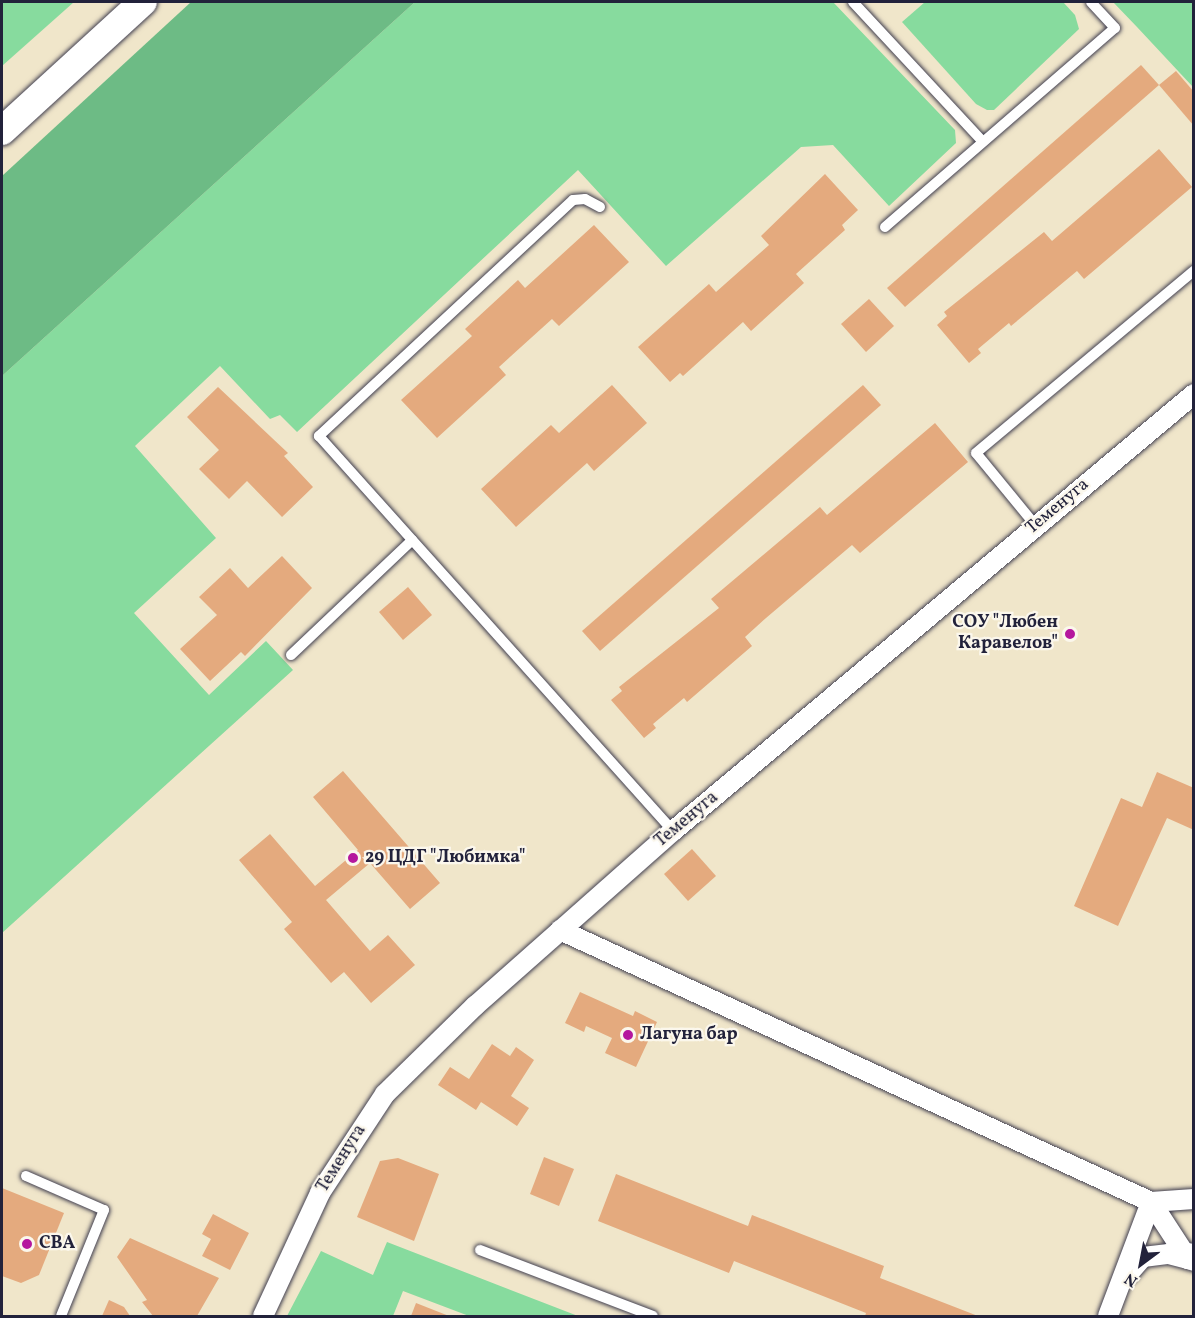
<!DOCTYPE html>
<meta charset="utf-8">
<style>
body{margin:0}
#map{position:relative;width:1195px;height:1318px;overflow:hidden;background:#f0e6ca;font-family:Vollkorn,serif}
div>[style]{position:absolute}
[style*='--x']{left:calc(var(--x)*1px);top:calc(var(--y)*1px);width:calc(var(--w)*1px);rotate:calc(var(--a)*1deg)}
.green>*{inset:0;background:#87db9e}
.forest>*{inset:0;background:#6dbb85}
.building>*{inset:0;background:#e4aa7e}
.roads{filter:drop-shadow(0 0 2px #413f50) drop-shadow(0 0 2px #413f50)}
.service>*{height:10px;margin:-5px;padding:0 5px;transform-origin:5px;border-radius:5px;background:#fff}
.minor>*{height:20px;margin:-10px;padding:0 10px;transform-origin:10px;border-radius:10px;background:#fff}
.secondary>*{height:28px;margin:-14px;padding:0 14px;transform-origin:14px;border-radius:14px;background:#fff}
.dots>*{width:16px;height:16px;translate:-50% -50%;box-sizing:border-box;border:3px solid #fbf7ec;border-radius:50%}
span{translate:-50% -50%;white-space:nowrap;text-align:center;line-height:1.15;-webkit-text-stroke:4.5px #fbf7ec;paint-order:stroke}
.street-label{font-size:18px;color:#22223b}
.poi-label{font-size:18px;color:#22223b;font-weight:700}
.right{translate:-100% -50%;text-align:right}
.left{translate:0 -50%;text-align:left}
.frame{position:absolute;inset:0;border:3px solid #22223b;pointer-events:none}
.north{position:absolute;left:1111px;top:1234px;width:60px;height:60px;-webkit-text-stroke:4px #fbf7ec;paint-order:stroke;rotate:212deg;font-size:16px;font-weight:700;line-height:24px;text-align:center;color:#22223b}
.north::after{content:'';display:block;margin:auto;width:21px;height:27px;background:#22223b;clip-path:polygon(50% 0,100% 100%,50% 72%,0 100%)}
</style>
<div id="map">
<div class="green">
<i style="clip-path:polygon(2px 2px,74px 2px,2px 66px)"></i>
<i style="clip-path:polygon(415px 2px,833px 2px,955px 130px,956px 143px,889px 206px,833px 145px,801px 147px,666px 266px,578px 170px,297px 432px,280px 415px,270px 419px,220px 366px,135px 446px,216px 538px,134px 613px,209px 695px,266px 641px,293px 670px,2px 933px,2px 376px)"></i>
<i style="clip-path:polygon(925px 2px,1063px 2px,1075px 15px,1079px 29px,994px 110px,987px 110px,976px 104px,902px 22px)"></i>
<i style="clip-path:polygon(1113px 2px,1193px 2px,1193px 87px,1137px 27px)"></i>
<i style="clip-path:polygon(387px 1242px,578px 1316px,469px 1316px,403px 1291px,393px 1316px,287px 1316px,321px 1251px,373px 1275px)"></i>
</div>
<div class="forest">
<i style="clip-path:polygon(191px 2px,415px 2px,2px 376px,2px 176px)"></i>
</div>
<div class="building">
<i style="clip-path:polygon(1141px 65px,1159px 85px,905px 307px,887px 288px)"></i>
<i style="clip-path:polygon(1176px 71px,1194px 92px,1194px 126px,1159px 85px)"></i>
<i style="clip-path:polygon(1159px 149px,1192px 187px,1084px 279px,1077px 271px,1011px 326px,1009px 323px,978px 349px,981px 353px,969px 363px,937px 325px,947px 316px,944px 312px,1044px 232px,1052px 241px)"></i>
<i style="clip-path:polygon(825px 174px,858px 210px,842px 225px,845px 230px,796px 274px,804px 283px,751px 331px,743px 322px,683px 376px,680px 373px,670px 382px,638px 347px,709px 284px,716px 292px,769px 245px,761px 236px)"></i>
<i style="clip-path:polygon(594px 225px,629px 262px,559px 326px,552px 319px,499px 367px,506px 375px,437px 438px,401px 400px,472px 336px,465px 329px,518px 280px,525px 288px)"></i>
<i style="clip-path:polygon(869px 299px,894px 326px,866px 352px,841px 324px)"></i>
<i style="clip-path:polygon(612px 385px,647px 423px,594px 471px,587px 463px,516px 527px,481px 489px,551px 425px,559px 433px)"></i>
<i style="clip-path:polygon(863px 385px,881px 405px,600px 651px,582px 631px)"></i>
<i style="clip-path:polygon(218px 387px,288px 453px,284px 456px,313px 487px,282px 517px,247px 481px,229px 499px,199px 469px,219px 450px,187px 417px)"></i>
<i style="clip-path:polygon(935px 423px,968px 462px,860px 553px,852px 545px,766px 618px,745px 637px,752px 646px,687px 702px,684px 698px,653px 724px,656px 728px,644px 738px,611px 700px,622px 691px,619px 687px,719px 608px,711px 599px,820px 507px,827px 515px)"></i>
<i style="clip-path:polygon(282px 556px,312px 588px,245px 656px,241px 652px,210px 681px,180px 649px,217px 615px,199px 597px,230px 568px,248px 588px)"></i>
<i style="clip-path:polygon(408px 587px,432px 615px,403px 640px,379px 612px)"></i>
<i style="clip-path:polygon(343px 771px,440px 883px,410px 909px,370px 863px,326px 900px,370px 951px,388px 935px,415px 965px,371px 1003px,344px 972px,331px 983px,284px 929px,292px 922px,239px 860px,270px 834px,315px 886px,358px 850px,313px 797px)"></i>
<i style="clip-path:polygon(1157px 772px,1194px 788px,1194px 830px,1167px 818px,1118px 926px,1074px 906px,1121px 798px,1142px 807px)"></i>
<i style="clip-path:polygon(692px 849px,716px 876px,688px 901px,664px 874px)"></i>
<i style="clip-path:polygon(580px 992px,633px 1016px,635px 1011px,657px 1022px,636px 1067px,605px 1053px,612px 1038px,586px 1026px,584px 1032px,565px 1023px)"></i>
<i style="clip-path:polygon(492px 1044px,510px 1056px,516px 1047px,534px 1060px,511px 1096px,529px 1108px,517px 1126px,481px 1102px,476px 1110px,438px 1085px,450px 1067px,469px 1079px)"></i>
<i style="clip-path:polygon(544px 1157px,574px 1169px,559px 1206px,530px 1194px)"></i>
<i style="clip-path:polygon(398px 1158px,439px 1174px,414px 1241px,357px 1217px,380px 1161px)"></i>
<i style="clip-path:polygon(616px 1174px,748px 1226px,752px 1215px,884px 1266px,880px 1278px,978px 1316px,865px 1316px,866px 1313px,734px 1261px,729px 1273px,598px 1221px)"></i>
<i style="clip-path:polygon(2px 1188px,64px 1213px,39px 1275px,21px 1283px,2px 1276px)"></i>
<i style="clip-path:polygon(213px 1214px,249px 1233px,230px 1270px,202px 1256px,211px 1239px,202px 1234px)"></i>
<i style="clip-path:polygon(130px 1238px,219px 1278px,197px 1316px,153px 1316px,142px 1302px,147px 1300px,117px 1257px)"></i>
<i style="clip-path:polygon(109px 1300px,124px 1307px,130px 1316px,102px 1316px)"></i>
<i style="clip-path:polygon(416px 1303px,449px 1316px,411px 1316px)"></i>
</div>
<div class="roads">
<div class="service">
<i style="--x:853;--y:2;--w:190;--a:47.1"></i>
<i style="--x:600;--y:207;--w:17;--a:-152"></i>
<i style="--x:585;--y:199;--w:12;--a:175"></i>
<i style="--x:573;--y:200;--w:347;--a:137.1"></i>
<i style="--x:319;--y:436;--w:530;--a:48.13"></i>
<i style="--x:885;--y:227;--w:304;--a:-40.9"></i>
<i style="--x:1115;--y:28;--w:35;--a:-133"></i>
<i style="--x:1036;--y:526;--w:94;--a:-129.4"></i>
<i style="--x:976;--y:453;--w:284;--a:-39.9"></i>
<i style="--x:291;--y:655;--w:167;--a:-43.5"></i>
<i style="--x:26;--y:1176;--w:85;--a:23.6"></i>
<i style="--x:104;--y:1210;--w:114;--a:112.1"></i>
<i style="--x:480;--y:1250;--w:185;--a:20.9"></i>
</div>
<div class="minor">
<i style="--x:560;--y:930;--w:651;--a:24.71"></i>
<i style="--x:1151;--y:1202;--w:68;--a:57"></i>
<i style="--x:1188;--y:1259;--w:6;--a:18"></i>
<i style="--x:1128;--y:1274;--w:23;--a:-49"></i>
<i style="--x:1143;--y:1257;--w:26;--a:-7"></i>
<i style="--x:1169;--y:1254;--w:20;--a:15"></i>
<i style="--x:1188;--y:1259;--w:6;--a:-72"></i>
<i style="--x:263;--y:1316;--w:136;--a:-65.1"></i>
<i style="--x:320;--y:1193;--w:118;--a:-56.7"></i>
<i style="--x:385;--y:1094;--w:126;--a:-44.4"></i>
<i style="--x:475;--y:1006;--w:264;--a:-41.5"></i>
<i style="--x:673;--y:831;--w:680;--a:-39.99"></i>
<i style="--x:1108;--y:1316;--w:122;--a:-69.3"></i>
<i style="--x:1151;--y:1202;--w:43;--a:-4"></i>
</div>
<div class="secondary">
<i style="--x:2;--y:131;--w:191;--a:-42.5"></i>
</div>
</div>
<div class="dots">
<i style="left:1070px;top:634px;background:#b5179e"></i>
<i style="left:353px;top:858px;background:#b5179e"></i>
<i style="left:628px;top:1035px;background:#b5179e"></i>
<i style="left:27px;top:1244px;background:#b5179e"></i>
</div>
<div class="street-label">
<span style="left:1058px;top:507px;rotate:-40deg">Теменуга</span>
<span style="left:687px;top:820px;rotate:-40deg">Теменуга</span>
<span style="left:342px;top:1159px;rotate:-58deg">Теменуга</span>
</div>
<div class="poi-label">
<span class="right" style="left:1058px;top:634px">СОУ "Любен<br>Каравелов"</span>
<span class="left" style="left:365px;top:858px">29 ЦДГ "Любимка"</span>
<span class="left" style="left:640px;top:1035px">Лагуна бар</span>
<span class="left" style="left:39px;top:1244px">CBA</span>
</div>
<div class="frame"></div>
<div class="north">N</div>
</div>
